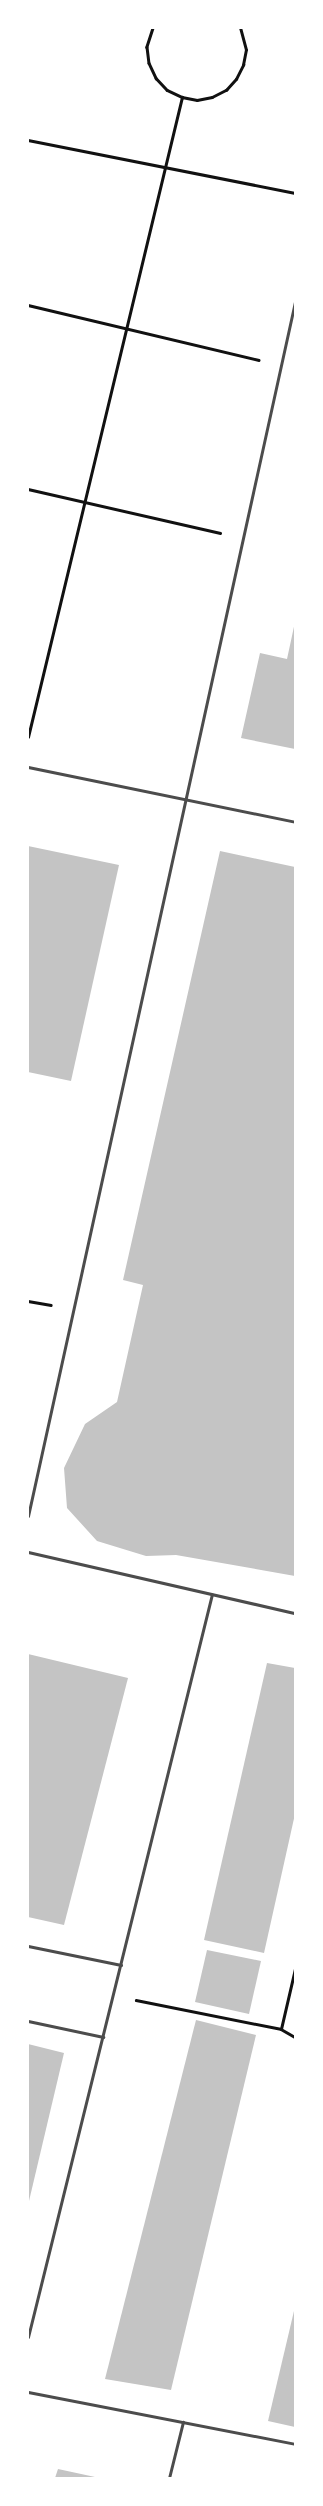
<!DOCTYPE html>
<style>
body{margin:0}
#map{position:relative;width:323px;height:2506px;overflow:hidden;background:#fff;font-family:Roboto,sans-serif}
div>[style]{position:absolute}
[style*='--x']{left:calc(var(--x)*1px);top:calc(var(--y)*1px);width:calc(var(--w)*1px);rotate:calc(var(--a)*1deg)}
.building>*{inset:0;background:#c4c4c4}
.path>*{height:2.5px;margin:-1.25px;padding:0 1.25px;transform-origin:1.25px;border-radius:1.25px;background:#111}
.service>*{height:3px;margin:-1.5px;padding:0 1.5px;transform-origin:1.5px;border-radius:1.5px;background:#4c4c4c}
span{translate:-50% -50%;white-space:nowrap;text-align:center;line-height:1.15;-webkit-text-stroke:3.5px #fff;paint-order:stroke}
.frame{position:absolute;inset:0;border:29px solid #fff;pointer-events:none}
</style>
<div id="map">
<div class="building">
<i style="clip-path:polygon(295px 622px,295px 749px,241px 738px,260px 653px,287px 659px)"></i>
<i style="clip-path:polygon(28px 846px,119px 865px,71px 1081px,28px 1072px)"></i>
<i style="clip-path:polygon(220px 851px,295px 867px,295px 1576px,176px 1555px,146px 1556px,97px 1541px,67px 1508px,64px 1468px,85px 1424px,117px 1402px,143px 1285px,123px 1280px)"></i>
<i style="clip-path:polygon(28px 1654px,128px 1678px,64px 1925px,28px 1917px)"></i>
<i style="clip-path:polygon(267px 1663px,295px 1668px,295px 1814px,264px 1953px,204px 1940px)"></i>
<i style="clip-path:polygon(207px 1950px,261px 1961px,249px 2014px,195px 2002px)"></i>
<i style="clip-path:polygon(196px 2020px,256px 2035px,171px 2390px,105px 2379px)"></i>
<i style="clip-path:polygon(28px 2044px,64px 2053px,29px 2201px,28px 2201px)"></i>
<i style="clip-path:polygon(294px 2311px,295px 2311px,295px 2427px,268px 2421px)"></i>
<i style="clip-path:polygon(58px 2469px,95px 2477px,95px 2478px,55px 2478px)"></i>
</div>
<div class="path">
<i style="--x:153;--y:28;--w:20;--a:108"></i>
<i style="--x:147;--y:47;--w:16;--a:83"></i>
<i style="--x:149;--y:63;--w:17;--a:65"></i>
<i style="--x:156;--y:78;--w:16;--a:47"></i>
<i style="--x:167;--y:90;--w:17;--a:25"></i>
<i style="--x:182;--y:97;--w:15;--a:11"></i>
<i style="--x:197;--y:100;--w:15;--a:-11"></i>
<i style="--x:212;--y:97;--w:16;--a:-27"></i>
<i style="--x:226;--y:90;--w:15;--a:-48"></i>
<i style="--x:236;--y:79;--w:16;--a:-63"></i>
<i style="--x:243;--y:65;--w:15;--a:-79"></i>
<i style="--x:246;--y:50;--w:23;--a:-105"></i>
<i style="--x:28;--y:140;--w:272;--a:11.2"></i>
<i style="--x:28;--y:305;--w:237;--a:13.4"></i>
<i style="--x:28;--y:489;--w:197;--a:12.9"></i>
<i style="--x:28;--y:737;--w:658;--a:-76.47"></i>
<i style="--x:28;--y:1301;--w:23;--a:10"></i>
<i style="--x:136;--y:2000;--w:148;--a:11.3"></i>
<i style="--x:281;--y:2029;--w:16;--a:30"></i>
<i style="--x:281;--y:2029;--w:62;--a:-76.9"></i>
</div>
<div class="service">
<i style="--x:28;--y:767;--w:273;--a:11.6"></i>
<i style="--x:28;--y:1516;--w:1243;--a:-77.6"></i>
<i style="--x:28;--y:1552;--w:274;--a:12.9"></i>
<i style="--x:28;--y:1946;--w:95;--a:11.5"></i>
<i style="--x:28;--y:2021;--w:77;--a:12"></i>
<i style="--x:28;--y:2337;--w:765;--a:-76.09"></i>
<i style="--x:28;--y:2392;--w:272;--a:11"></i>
<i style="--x:169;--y:2478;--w:58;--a:-76"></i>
</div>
<div class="frame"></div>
</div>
